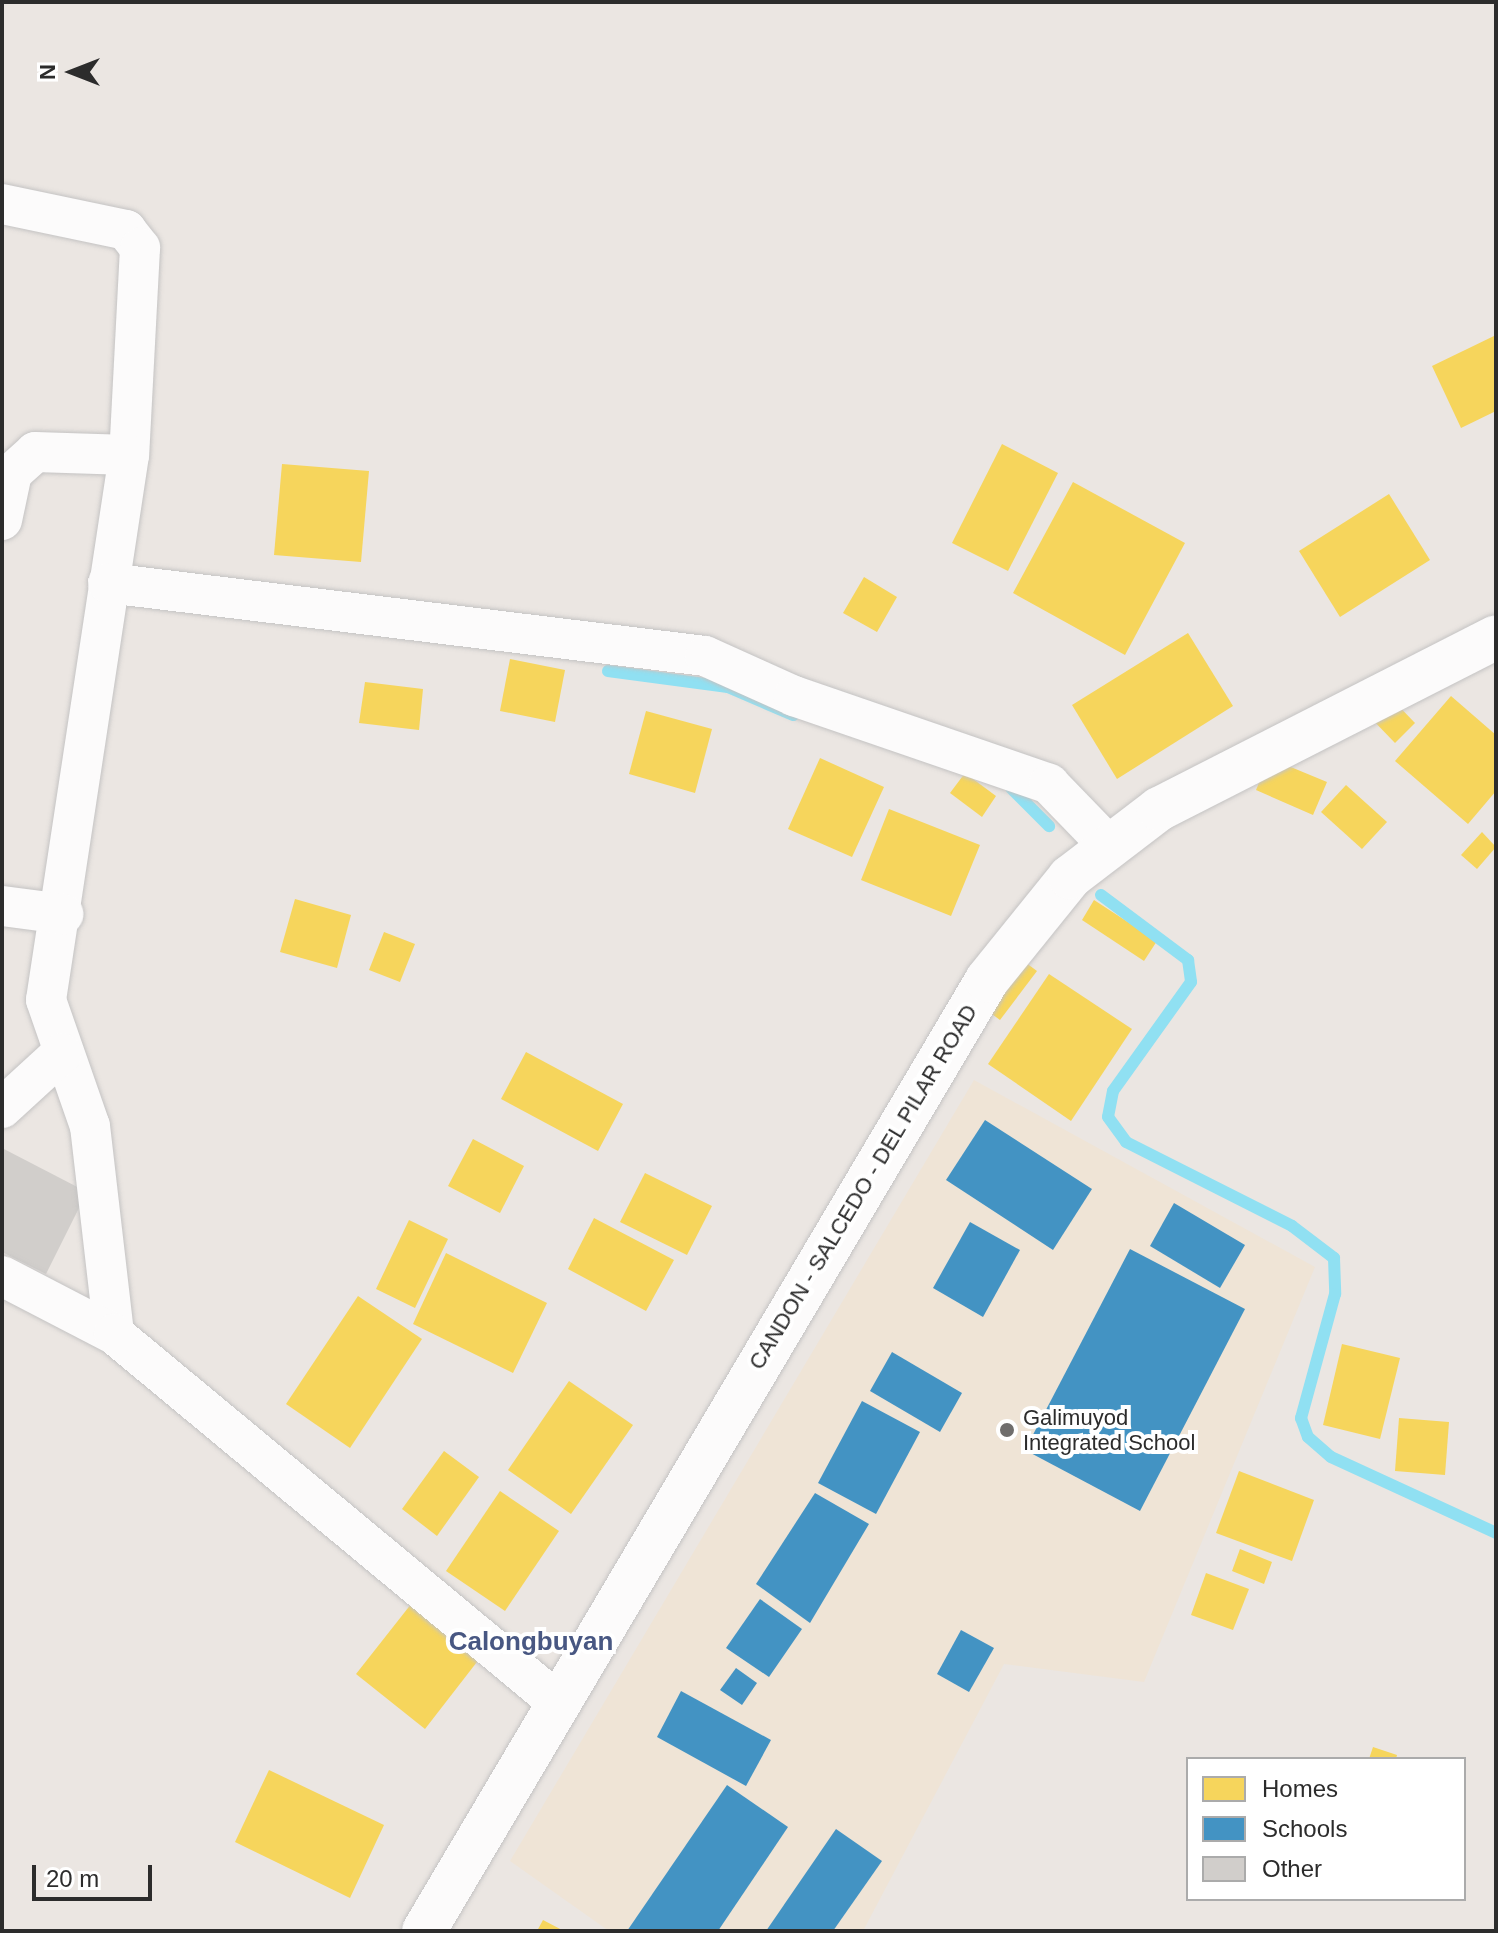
<!DOCTYPE html>
<style>
body{margin:0}
#map{position:relative;width:1498px;height:1933px;overflow:hidden;background:#ebe6e2;font-family:Helvetica,sans-serif}
div>[style]{position:absolute}
[style*='--x']{left:calc(var(--x)*1px);top:calc(var(--y)*1px);width:calc(var(--w)*1px);rotate:calc(var(--a)*1deg)}
.education>*{inset:0;background:#efe4d6}
.homes>*{inset:0;background:#f6d55c}
.schools>*{inset:0;background:#4393c3}
.stream>*{height:12px;margin:-6px;padding:0 6px;transform-origin:6px;border-radius:6px;background:#90e0f2}
.building>*{inset:0;background:#d1cecb}
.roads{filter:drop-shadow(0 0 2px #c4c3c3) drop-shadow(0 0 2px #c4c3c3)}
.street>*{height:40px;margin:-20px;padding:0 20px;transform-origin:20px;border-radius:20px;background:#fcfbfb}
.secondary>*{height:44px;margin:-22px;padding:0 22px;transform-origin:22px;border-radius:22px;background:#fcfbfb}
.dots>*{width:22px;height:22px;translate:-50% -50%;box-sizing:border-box;border:4px solid #fff;border-radius:50%}
span{translate:-50% -50%;white-space:nowrap;text-align:center;line-height:1.15;-webkit-text-stroke:8px #fff;paint-order:stroke}
.street-label{font-size:22px;color:#2c2c2c}
.poi-label{font-size:22px;color:#2c2c2c}
.left{translate:0 -50%;text-align:left}
.quarter-label{font-size:26px;color:#485782;font-weight:700}
.frame{position:absolute;inset:0;border:4px solid #2c2c2c;pointer-events:none}
.legend{position:absolute;left:1186px;top:1757px;width:280px;height:144px;box-sizing:border-box;background:#fff;border:2px solid #ababab;margin:0;padding:10px 14px;list-style:none;font-size:24px;color:#2c2c2c}
.legend li{display:flex;align-items:center;gap:16px;height:40px}
.legend b{width:40px;border:2px solid #ababab}
.north{position:absolute;left:32px;top:32px;width:80px;height:80px;-webkit-text-stroke:6px #fff;paint-order:stroke;rotate:270deg;font-size:22px;font-weight:700;line-height:32px;text-align:center;color:#2c2c2c}
.north::after{content:'';display:block;margin:auto;width:28px;height:36px;background:#2c2c2c;clip-path:polygon(50% 0,100% 100%,50% 72%,0 100%)}
.scale{position:absolute;left:32px;top:1865px;width:120px;height:36px;box-sizing:border-box;border:4px solid #2c2c2c;border-top:0;padding-left:10px;font-size:24px;line-height:28px;white-space:nowrap;color:#2c2c2c;-webkit-text-stroke:6px #fff;paint-order:stroke}
</style>
<div id="map">
<div class="education">
<i style="clip-path:polygon(974px 1080px,1315px 1267px,1144px 1682px,1004px 1664px,863px 1931px,609px 1931px,510px 1861px)"></i>
</div>
<div class="homes">
<i style="clip-path:polygon(1496px 335px,1496px 411px,1461px 428px,1432px 366px)"></i>
<i style="clip-path:polygon(1002px 444px,1058px 473px,1008px 571px,952px 543px)"></i>
<i style="clip-path:polygon(282px 464px,369px 471px,361px 562px,274px 555px)"></i>
<i style="clip-path:polygon(1073px 482px,1185px 543px,1125px 655px,1013px 593px)"></i>
<i style="clip-path:polygon(1389px 494px,1430px 560px,1340px 617px,1299px 551px)"></i>
<i style="clip-path:polygon(864px 577px,897px 597px,877px 632px,843px 613px)"></i>
<i style="clip-path:polygon(1188px 633px,1233px 706px,1117px 779px,1072px 705px)"></i>
<i style="clip-path:polygon(510px 659px,565px 670px,555px 722px,500px 711px)"></i>
<i style="clip-path:polygon(365px 682px,423px 689px,419px 730px,359px 723px)"></i>
<i style="clip-path:polygon(1389px 696px,1415px 723px,1395px 743px,1368px 715px)"></i>
<i style="clip-path:polygon(1451px 696px,1496px 735px,1496px 791px,1468px 824px,1395px 761px)"></i>
<i style="clip-path:polygon(646px 711px,712px 729px,695px 793px,629px 774px)"></i>
<i style="clip-path:polygon(820px 758px,884px 787px,852px 857px,788px 829px)"></i>
<i style="clip-path:polygon(1269px 758px,1327px 782px,1313px 815px,1256px 790px)"></i>
<i style="clip-path:polygon(965px 773px,996px 796px,982px 817px,950px 793px)"></i>
<i style="clip-path:polygon(1346px 785px,1387px 822px,1362px 849px,1321px 812px)"></i>
<i style="clip-path:polygon(889px 809px,980px 845px,951px 916px,861px 880px)"></i>
<i style="clip-path:polygon(1482px 832px,1496px 847px,1477px 869px,1461px 855px)"></i>
<i style="clip-path:polygon(295px 899px,351px 915px,337px 968px,280px 952px)"></i>
<i style="clip-path:polygon(1094px 900px,1157px 941px,1144px 961px,1082px 920px)"></i>
<i style="clip-path:polygon(384px 932px,415px 944px,400px 982px,369px 970px)"></i>
<i style="clip-path:polygon(1014px 954px,1037px 971px,1000px 1020px,977px 1003px)"></i>
<i style="clip-path:polygon(1049px 974px,1132px 1029px,1071px 1121px,988px 1064px)"></i>
<i style="clip-path:polygon(526px 1052px,623px 1104px,598px 1151px,501px 1099px)"></i>
<i style="clip-path:polygon(473px 1139px,524px 1166px,500px 1213px,448px 1186px)"></i>
<i style="clip-path:polygon(645px 1173px,712px 1206px,687px 1255px,620px 1222px)"></i>
<i style="clip-path:polygon(594px 1218px,674px 1260px,646px 1311px,568px 1269px)"></i>
<i style="clip-path:polygon(409px 1220px,448px 1239px,415px 1308px,376px 1289px)"></i>
<i style="clip-path:polygon(446px 1253px,547px 1303px,513px 1373px,413px 1324px)"></i>
<i style="clip-path:polygon(358px 1296px,422px 1339px,350px 1448px,286px 1404px)"></i>
<i style="clip-path:polygon(1342px 1344px,1400px 1358px,1380px 1439px,1323px 1425px)"></i>
<i style="clip-path:polygon(569px 1381px,633px 1425px,571px 1514px,508px 1470px)"></i>
<i style="clip-path:polygon(1399px 1418px,1449px 1422px,1445px 1475px,1395px 1471px)"></i>
<i style="clip-path:polygon(444px 1451px,479px 1477px,437px 1536px,402px 1509px)"></i>
<i style="clip-path:polygon(1239px 1471px,1314px 1500px,1292px 1561px,1216px 1533px)"></i>
<i style="clip-path:polygon(500px 1491px,559px 1531px,505px 1611px,446px 1571px)"></i>
<i style="clip-path:polygon(1240px 1549px,1272px 1562px,1264px 1584px,1232px 1571px)"></i>
<i style="clip-path:polygon(1206px 1573px,1249px 1589px,1233px 1630px,1191px 1615px)"></i>
<i style="clip-path:polygon(419px 1594px,487px 1649px,425px 1729px,356px 1674px)"></i>
<i style="clip-path:polygon(1373px 1747px,1397px 1755px,1396px 1759px,1369px 1759px)"></i>
<i style="clip-path:polygon(269px 1770px,384px 1825px,350px 1898px,235px 1842px)"></i>
<i style="clip-path:polygon(543px 1920px,564px 1931px,537px 1931px)"></i>
</div>
<div class="schools">
<i style="clip-path:polygon(985px 1120px,1092px 1189px,1053px 1250px,946px 1180px)"></i>
<i style="clip-path:polygon(1174px 1203px,1245px 1245px,1220px 1288px,1150px 1246px)"></i>
<i style="clip-path:polygon(970px 1222px,1020px 1250px,983px 1317px,933px 1288px)"></i>
<i style="clip-path:polygon(1130px 1249px,1245px 1309px,1140px 1511px,1025px 1450px)"></i>
<i style="clip-path:polygon(892px 1352px,962px 1393px,940px 1432px,870px 1391px)"></i>
<i style="clip-path:polygon(862px 1401px,920px 1432px,876px 1514px,818px 1483px)"></i>
<i style="clip-path:polygon(815px 1493px,869px 1524px,810px 1623px,756px 1584px)"></i>
<i style="clip-path:polygon(760px 1599px,802px 1629px,769px 1677px,726px 1648px)"></i>
<i style="clip-path:polygon(961px 1630px,994px 1648px,969px 1692px,937px 1674px)"></i>
<i style="clip-path:polygon(736px 1668px,757px 1683px,742px 1705px,720px 1690px)"></i>
<i style="clip-path:polygon(681px 1691px,771px 1740px,746px 1786px,657px 1737px)"></i>
<i style="clip-path:polygon(727px 1785px,788px 1827px,718px 1931px,627px 1931px)"></i>
<i style="clip-path:polygon(836px 1829px,882px 1861px,833px 1931px,766px 1931px)"></i>
</div>
<div class="stream">
<i style="--x:608;--y:671;--w:121;--a:7.6"></i>
<i style="--x:728;--y:687;--w:71;--a:23.3"></i>
<i style="--x:1011;--y:788;--w:54;--a:45"></i>
<i style="--x:1101;--y:895;--w:109;--a:36.8"></i>
<i style="--x:1188;--y:960;--w:22;--a:82"></i>
<i style="--x:1191;--y:982;--w:134;--a:125.6"></i>
<i style="--x:1113;--y:1091;--w:26;--a:101"></i>
<i style="--x:1108;--y:1117;--w:31;--a:54"></i>
<i style="--x:1126;--y:1142;--w:186;--a:26.8"></i>
<i style="--x:1292;--y:1226;--w:53;--a:37.3"></i>
<i style="--x:1334;--y:1258;--w:36;--a:88"></i>
<i style="--x:1335;--y:1294;--w:129;--a:105.3"></i>
<i style="--x:1301;--y:1418;--w:20;--a:70"></i>
<i style="--x:1308;--y:1437;--w:30;--a:41"></i>
<i style="--x:1331;--y:1457;--w:182;--a:24.7"></i>
</div>
<div class="building">
<i style="clip-path:polygon(2px 1148px,87px 1192px,46px 1274px,2px 1252px)"></i>
</div>
<div class="roads">
<div class="street">
<i style="--x:2;--y:204;--w:127;--a:11.8"></i>
<i style="--x:126;--y:230;--w:23;--a:52"></i>
<i style="--x:140;--y:248;--w:207;--a:93"></i>
<i style="--x:129;--y:455;--w:551;--a:98.66"></i>
<i style="--x:46;--y:1000;--w:133;--a:70.8"></i>
<i style="--x:90;--y:1126;--w:209;--a:83.4"></i>
<i style="--x:2;--y:520;--w:48;--a:-78"></i>
<i style="--x:12;--y:473;--w:31;--a:-42"></i>
<i style="--x:35;--y:452;--w:94;--a:1.8"></i>
<i style="--x:108;--y:583;--w:601;--a:6.97"></i>
<i style="--x:705;--y:656;--w:98;--a:24.2"></i>
<i style="--x:794;--y:696;--w:270;--a:19"></i>
<i style="--x:1049;--y:784;--w:88;--a:45.9"></i>
<i style="--x:2;--y:906;--w:62;--a:7.5"></i>
<i style="--x:2;--y:1108;--w:81;--a:-42.5"></i>
<i style="--x:2;--y:1276;--w:126;--a:27.4"></i>
<i style="--x:114;--y:1334;--w:573;--a:39.69"></i>
</div>
<div class="secondary">
<i style="--x:424;--y:1931;--w:1105;--a:-59.37"></i>
<i style="--x:987;--y:980;--w:132;--a:-51.1"></i>
<i style="--x:1070;--y:877;--w:112;--a:-37.4"></i>
<i style="--x:1159;--y:809;--w:378;--a:-27"></i>
</div>
</div>
<div class="dots">
<i style="left:1007px;top:1430px;background:#6f6d6c"></i>
</div>
<div class="street-label">
<span style="left:863px;top:1187px;rotate:-59deg">CANDON - SALCEDO - DEL PILAR ROAD</span>
</div>
<div class="poi-label">
<span class="left" style="left:1023px;top:1430px">Galimuyod<br>Integrated School</span>
</div>
<div class="quarter-label">
<span style="left:531px;top:1642px">Calongbuyan</span>
</div>
<div class="frame"></div>
<ul class="legend">
<li><b style="height:22px;background:#f6d55c"></b>Homes</li>
<li><b style="height:22px;background:#4393c3"></b>Schools</li>
<li><b style="height:22px;background:#d1cecb"></b>Other</li>
</ul>
<div class="north">N</div>
<div class="scale">20 m</div>
</div>
